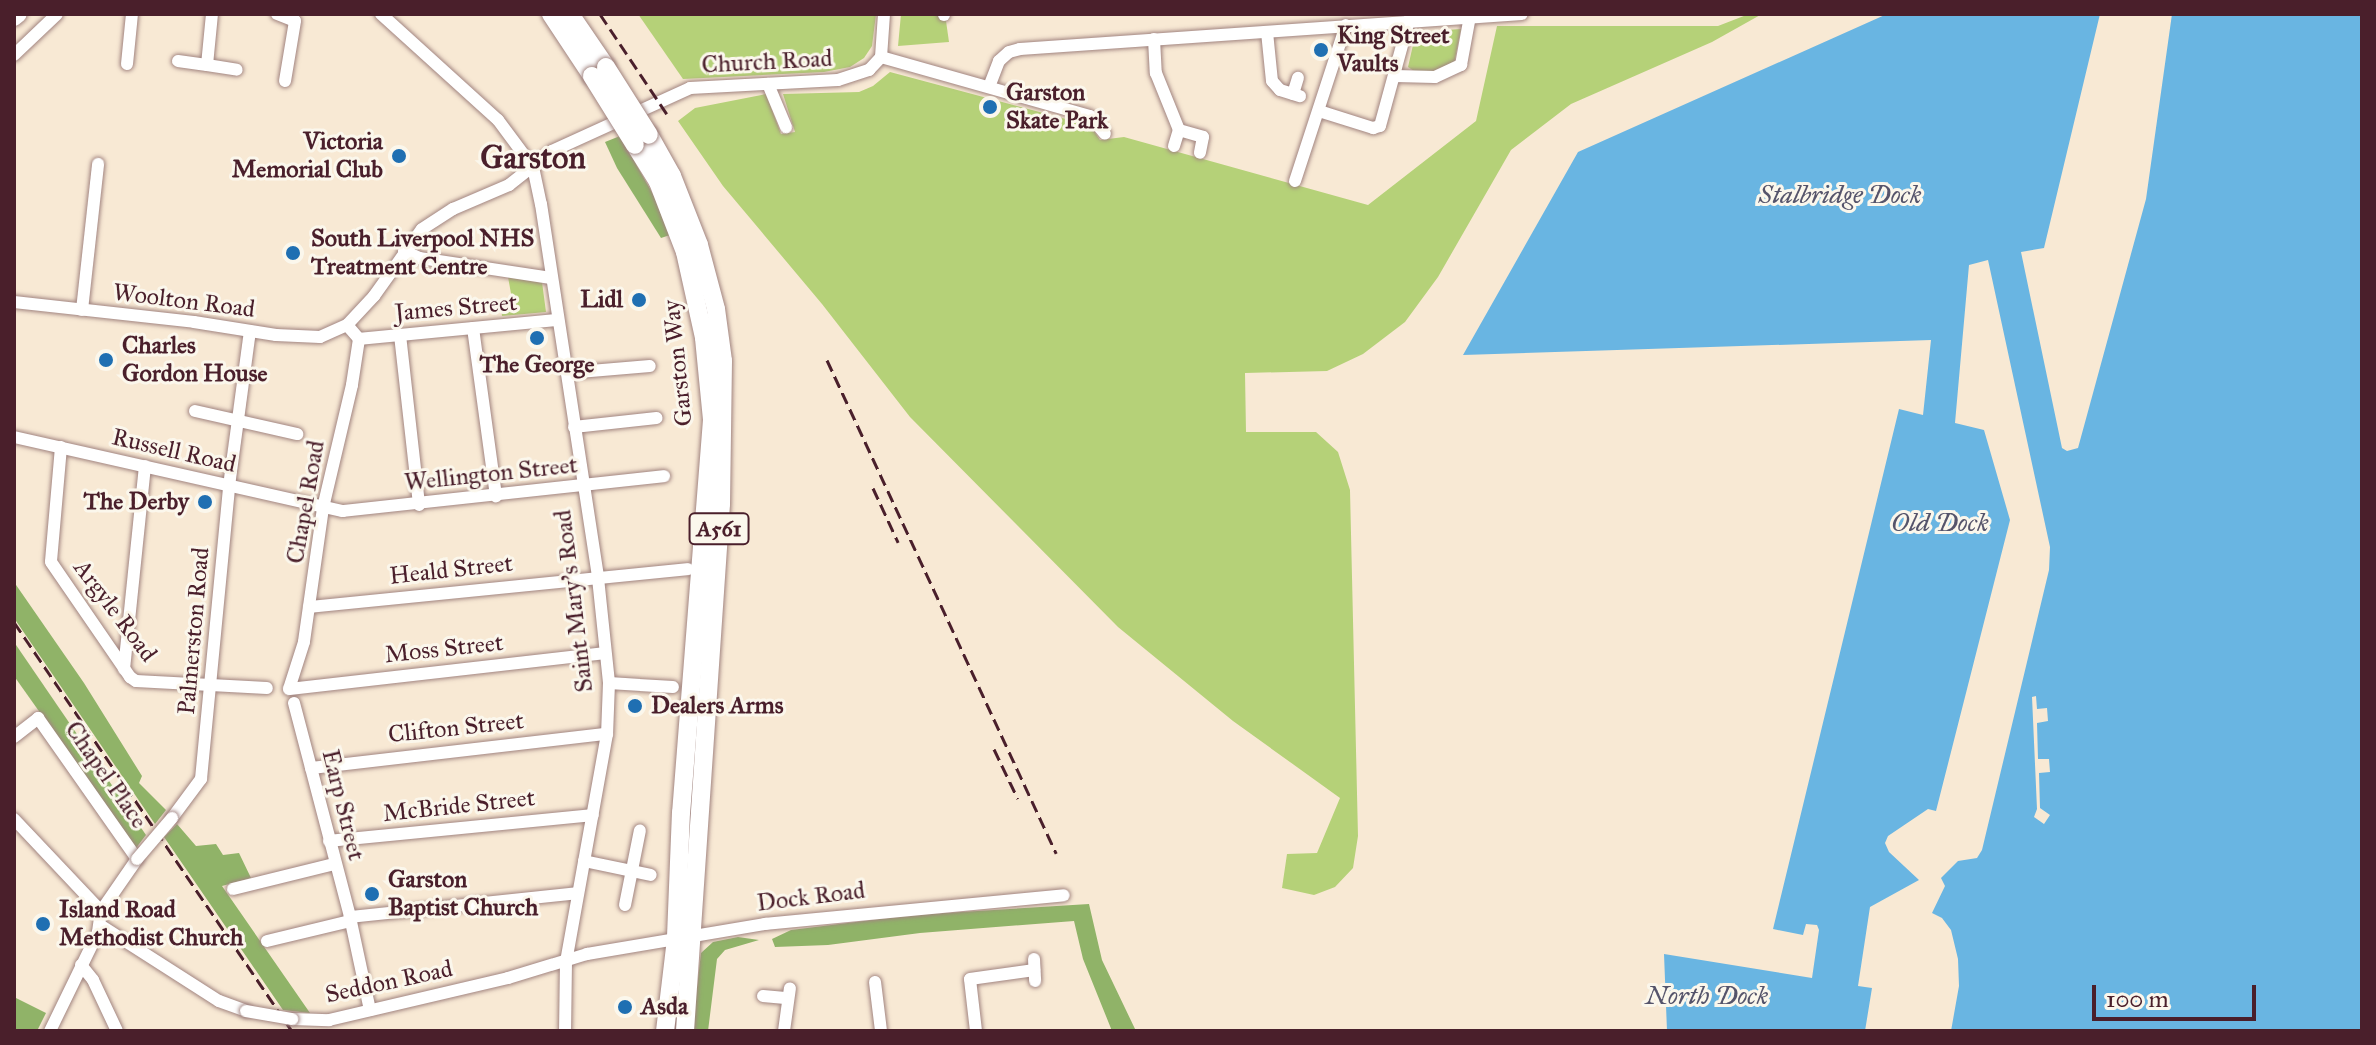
<!DOCTYPE html>
<style>
body{margin:0}
#map{position:relative;width:2376px;height:1045px;overflow:hidden;background:#f8e9d4;font-family:"IM FELL Great Primer",serif}
div>[style]{position:absolute}
[style*='--x']{left:calc(var(--x)*1px);top:calc(var(--y)*1px);width:calc(var(--w)*1px);rotate:calc(var(--a)*1deg)}
.green>*{inset:0;background:#b5d178}
.forest>*{inset:0;background:#90b368}
.water>*{inset:0;background:#69b5e2}
.pier>*{inset:0;background:#f8e9d4}
.roads{filter:drop-shadow(0 0 2px #a18480) drop-shadow(0 0 2px #a18480)}
.minor>*{height:12px;margin:-6px;padding:0 6px;transform-origin:6px;border-radius:6px;background:#fff}
.major>*{height:16px;margin:-8px;padding:0 8px;transform-origin:8px;border-radius:8px;background:#fff}
.highway>*{height:18px;margin:-9px;padding:0 9px;transform-origin:9px;border-radius:9px;background:#fff}
.rail>*{height:3px;margin-top:-1.5px;transform-origin:0;background:repeating-linear-gradient(90deg,#4a1f2b 0 12px,transparent 0 18px)}
.bridges{filter:drop-shadow(0 0 2px #a18480) drop-shadow(0 0 2px #a18480)}
.minor-bridge>*{height:12px;margin:-6px;padding:0 6px;transform-origin:6px;border-radius:6px;background:#fff}
.highway-bridge>*{height:18px;margin:-9px;padding:0 9px;transform-origin:9px;border-radius:9px;background:#fff}
.dots>*{width:22px;height:22px;translate:-50% -50%;box-sizing:border-box;border:4px solid #fbf7ec;border-radius:50%}
span{translate:-50% -50%;white-space:nowrap;text-align:center;line-height:1.15;-webkit-text-stroke:6px #fbf7ec;paint-order:stroke}
.shield-label span{padding:2px 6px;background:#fbf7ec;border:2px solid;border-radius:6px;-webkit-text-stroke-width:0}
.shield-label{font-size:22px;color:#4a1f2b;font-weight:700}
.poi-label{font-size:24px;color:#4a1f2b;font-weight:700}
.left{translate:0 -50%;text-align:left}
.right{translate:-100% -50%;text-align:right}
.street-label{font-size:24px;color:#4a1f2b}
.water-label{font-size:26px;color:#55546b;font-style:italic}
.district-label{font-size:32px;color:#4a1f2b;font-weight:700}
.frame{position:absolute;inset:0;border:16px solid #4a1f2b;pointer-events:none}
.scale{position:absolute;left:2092px;top:985px;width:164px;height:36px;box-sizing:border-box;border:4px solid #4a1f2b;border-top:0;padding-left:10px;font-size:24px;line-height:28px;white-space:nowrap;color:#4a1f2b;-webkit-text-stroke:6px #fbf7ec;paint-order:stroke}
</style>
<div id="map">
<div class="green">
<i style="clip-path:polygon(638px 14px,876px 14px,872px 46px,864px 58px,850px 67px,824px 72px,683px 79px)"></i>
<i style="clip-path:polygon(901px 14px,937px 14px,946px 21px,949px 42px,898px 46px)"></i>
<i style="clip-path:polygon(1749px 14px,1762px 14px,1712px 42px,1571px 104px,1511px 150px,1438px 277px,1405px 322px,1363px 354px,1327px 371px,1245px 373px,1246px 432px,1316px 432px,1338px 452px,1350px 490px,1358px 836px,1353px 868px,1335px 887px,1314px 895px,1282px 888px,1287px 854px,1317px 853px,1340px 798px,1233px 721px,1118px 627px,910px 417px,822px 304px,723px 186px,678px 121px,695px 108px,766px 94px,781px 134px,795px 132px,783px 94px,859px 92px,873px 86px,890px 72px,1081px 123px,1092px 128px,1100px 140px,1124px 137px,1368px 205px,1476px 121px,1497px 26px,1718px 26px)"></i>
<i style="clip-path:polygon(1461px 29px,1454px 64px,1435px 72px,1417px 73px,1408px 67px,1416px 32px)"></i>
<i style="clip-path:polygon(508px 277px,542px 282px,546px 312px,502px 316px,500px 301px,512px 299px)"></i>
</div>
<div class="forest">
<i style="clip-path:polygon(620px 136px,658px 203px,670px 235px,661px 238px,617px 168px,605px 142px)"></i>
<i style="clip-path:polygon(14px 582px,84px 683px,142px 776px,139px 783px,166px 810px,155px 824px,14px 618px)"></i>
<i style="clip-path:polygon(14px 642px,146px 835px,136px 848px,14px 676px)"></i>
<i style="clip-path:polygon(177px 824px,196px 846px,216px 844px,223px 855px,239px 853px,251px 878px,222px 886px,310px 1013px,283px 1010px,164px 837px)"></i>
<i style="clip-path:polygon(1089px 904px,1102px 960px,1136px 1031px,1112px 1031px,1083px 959px,1074px 921px,920px 933px,828px 945px,775px 947px,772px 939px,791px 930px,912px 915px)"></i>
<i style="clip-path:polygon(738px 937px,759px 940px,725px 950px,717px 959px,708px 1031px,692px 1031px,701px 953px,713px 942px)"></i>
<i style="clip-path:polygon(14px 997px,46px 1013px,37px 1031px,14px 1031px)"></i>
</div>
<div class="water">
<i style="clip-path:polygon(1887px 14px,2100px 14px,2044px 248px,2021px 252px,2062px 448px,2067px 451px,2078px 448px,2146px 199px,2172px 14px,2362px 14px,2362px 1031px,1951px 1031px,1959px 986px,1958px 959px,1951px 930px,1942px 918px,1932px 913px,1945px 886px,1941px 878px,1958px 861px,1977px 858px,1982px 850px,2049px 570px,2050px 547px,1988px 260px,1969px 265px,1955px 423px,1984px 430px,2010px 520px,1936px 811px,1928px 809px,1888px 836px,1885px 843px,1889px 852px,1919px 880px,1870px 907px,1858px 986px,1872px 988px,1865px 1031px,1667px 1031px,1664px 954px,1812px 978px,1819px 930px,1817px 925px,1806px 924px,1803px 935px,1773px 929px,1899px 409px,1923px 415px,1931px 340px,1463px 355px,1578px 152px)"></i>
</div>
<div class="pier">
<i style="clip-path:polygon(2036px 696px,2037px 709px,2047px 708px,2048px 721px,2037px 723px,2038px 759px,2049px 759px,2050px 772px,2039px 773px,2040px 808px,2050px 815px,2044px 824px,2034px 817px,2037px 809px,2032px 697px)"></i>
</div>
<div class="roads">
<div class="minor">
<i style="--x:212;--y:14;--w:51;--a:95.6"></i>
<i style="--x:207;--y:65;--w:30;--a:9"></i>
<i style="--x:277;--y:14;--w:19;--a:21"></i>
<i style="--x:381;--y:14;--w:158;--a:42.2"></i>
<i style="--x:498;--y:120;--w:59;--a:53.3"></i>
<i style="--x:533;--y:167;--w:38;--a:78"></i>
<i style="--x:541;--y:204;--w:378;--a:81.3"></i>
<i style="--x:598;--y:578;--w:106;--a:84"></i>
<i style="--x:609;--y:683;--w:51;--a:92.2"></i>
<i style="--x:607;--y:734;--w:232;--a:100.2"></i>
<i style="--x:566;--y:962;--w:69;--a:90.8"></i>
<i style="--x:944;--y:15;--w:1;--a:-90"></i>
<i style="--x:1267;--y:32;--w:49;--a:84.2"></i>
<i style="--x:1272;--y:81;--w:12;--a:48"></i>
<i style="--x:1280;--y:90;--w:21;--a:17"></i>
<i style="--x:1154;--y:39;--w:34;--a:87"></i>
<i style="--x:1156;--y:73;--w:61;--a:68"></i>
<i style="--x:1179;--y:130;--w:25;--a:16"></i>
<i style="--x:1203;--y:137;--w:16;--a:101"></i>
<i style="--x:14;--y:55;--w:59;--a:-43.6"></i>
<i style="--x:881;--y:57;--w:217;--a:15.8"></i>
<i style="--x:1090;--y:116;--w:23;--a:50"></i>
<i style="--x:881;--y:57;--w:43;--a:-86"></i>
<i style="--x:178;--y:61;--w:29;--a:8"></i>
<i style="--x:127;--y:64;--w:50;--a:-84.3"></i>
<i style="--x:1395;--y:76;--w:40;--a:1.4"></i>
<i style="--x:1435;--y:77;--w:29;--a:-25"></i>
<i style="--x:1461;--y:65;--w:50;--a:-79.6"></i>
<i style="--x:285;--y:81;--w:61;--a:-80.5"></i>
<i style="--x:768;--y:84;--w:47;--a:67.3"></i>
<i style="--x:989;--y:87;--w:28;--a:-69"></i>
<i style="--x:999;--y:61;--w:13;--a:-42"></i>
<i style="--x:1009;--y:52;--w:11;--a:-15"></i>
<i style="--x:1020;--y:49;--w:503;--a:-3.99"></i>
<i style="--x:1293;--y:94;--w:17;--a:-73"></i>
<i style="--x:1319;--y:111;--w:57;--a:17.5"></i>
<i style="--x:1373;--y:128;--w:7;--a:-16"></i>
<i style="--x:1380;--y:126;--w:110;--a:-74.7"></i>
<i style="--x:1174;--y:146;--w:17;--a:-73"></i>
<i style="--x:1295;--y:181;--w:164;--a:-71.9"></i>
<i style="--x:404;--y:251;--w:17;--a:24"></i>
<i style="--x:420;--y:258;--w:133;--a:8.7"></i>
<i style="--x:14;--y:302;--w:181;--a:6.3"></i>
<i style="--x:194;--y:322;--w:83;--a:9"></i>
<i style="--x:276;--y:335;--w:44;--a:2.6"></i>
<i style="--x:320;--y:337;--w:30;--a:-24"></i>
<i style="--x:347;--y:325;--w:40;--a:-47"></i>
<i style="--x:374;--y:296;--w:82;--a:-54.4"></i>
<i style="--x:422;--y:229;--w:37;--a:-33"></i>
<i style="--x:453;--y:209;--w:61;--a:-23.2"></i>
<i style="--x:509;--y:185;--w:55;--a:-38.3"></i>
<i style="--x:552;--y:151;--w:152;--a:-24.5"></i>
<i style="--x:690;--y:88;--w:148;--a:-3.1"></i>
<i style="--x:838;--y:80;--w:33;--a:-18"></i>
<i style="--x:869;--y:70;--w:18;--a:-47"></i>
<i style="--x:82;--y:310;--w:147;--a:-83.7"></i>
<i style="--x:347;--y:325;--w:18;--a:49"></i>
<i style="--x:359;--y:339;--w:47;--a:98.7"></i>
<i style="--x:352;--y:385;--w:126;--a:103.3"></i>
<i style="--x:323;--y:508;--w:135;--a:98.1"></i>
<i style="--x:304;--y:642;--w:49;--a:107.7"></i>
<i style="--x:289;--y:689;--w:317;--a:-6.5"></i>
<i style="--x:473;--y:328;--w:170;--a:82.2"></i>
<i style="--x:400;--y:335;--w:171;--a:83.6"></i>
<i style="--x:359;--y:339;--w:200;--a:-5.5"></i>
<i style="--x:567;--y:373;--w:83;--a:-4.8"></i>
<i style="--x:195;--y:411;--w:105;--a:12.7"></i>
<i style="--x:574;--y:427;--w:83;--a:-6.2"></i>
<i style="--x:14;--y:437;--w:337;--a:12.7"></i>
<i style="--x:343;--y:511;--w:323;--a:-6.2"></i>
<i style="--x:61;--y:447;--w:115;--a:95"></i>
<i style="--x:51;--y:562;--w:140;--a:55.5"></i>
<i style="--x:130;--y:677;--w:7;--a:34"></i>
<i style="--x:136;--y:681;--w:131;--a:3.1"></i>
<i style="--x:309;--y:607;--w:381;--a:-5.7"></i>
<i style="--x:124;--y:669;--w:204;--a:-84.1"></i>
<i style="--x:609;--y:683;--w:64;--a:3.6"></i>
<i style="--x:294;--y:703;--w:221;--a:75.3"></i>
<i style="--x:350;--y:917;--w:95;--a:77.9"></i>
<i style="--x:14;--y:737;--w:31;--a:-38"></i>
<i style="--x:38;--y:718;--w:172;--a:54.9"></i>
<i style="--x:137;--y:859;--w:63;--a:124.7"></i>
<i style="--x:311;--y:768;--w:298;--a:-6.6"></i>
<i style="--x:172;--y:818;--w:49;--a:-53.4"></i>
<i style="--x:201;--y:779;--w:294;--a:-84.5"></i>
<i style="--x:229;--y:486;--w:156;--a:-82.3"></i>
<i style="--x:14;--y:819;--w:127;--a:46.6"></i>
<i style="--x:329;--y:841;--w:265;--a:-5.6"></i>
<i style="--x:584;--y:861;--w:68;--a:11.8"></i>
<i style="--x:233;--y:889;--w:104;--a:-13.9"></i>
<i style="--x:625;--y:905;--w:76;--a:-78.7"></i>
<i style="--x:350;--y:917;--w:229;--a:-6"></i>
<i style="--x:100;--y:925;--w:141;--a:32.6"></i>
<i style="--x:219;--y:1001;--w:29;--a:20"></i>
<i style="--x:267;--y:941;--w:85;--a:-13.5"></i>
<i style="--x:1034;--y:959;--w:22;--a:87"></i>
<i style="--x:81;--y:965;--w:19;--a:51"></i>
<i style="--x:93;--y:980;--w:56;--a:64.8"></i>
<i style="--x:875;--y:982;--w:49;--a:83"></i>
<i style="--x:763;--y:996;--w:25;--a:5"></i>
<i style="--x:292;--y:1019;--w:37;--a:2"></i>
<i style="--x:329;--y:1020;--w:184;--a:-13.2"></i>
<i style="--x:508;--y:978;--w:83;--a:-16.9"></i>
<i style="--x:587;--y:954;--w:181;--a:-9.6"></i>
<i style="--x:765;--y:924;--w:300;--a:-5.5"></i>
<i style="--x:50;--y:1031;--w:110;--a:-64.1"></i>
<i style="--x:98;--y:932;--w:14;--a:-82"></i>
<i style="--x:784;--y:1031;--w:43;--a:-82.1"></i>
<i style="--x:976;--y:1031;--w:52;--a:-96.6"></i>
<i style="--x:970;--y:979;--w:65;--a:-8"></i>
</div>
<div class="major">
<i style="--x:14;--y:18;--w:6;--a:-39"></i>
</div>
<div class="highway">
<i style="--x:551;--y:14;--w:74;--a:56.5"></i>
<i style="--x:570;--y:14;--w:64;--a:55.8"></i>
<i style="--x:649;--y:135;--w:47;--a:60.7"></i>
<i style="--x:672;--y:176;--w:74;--a:68.6"></i>
<i style="--x:699;--y:245;--w:66;--a:75.1"></i>
<i style="--x:716;--y:309;--w:52;--a:82.3"></i>
<i style="--x:723;--y:361;--w:143;--a:90.8"></i>
<i style="--x:721;--y:504;--w:528;--a:93.91"></i>
<i style="--x:635;--y:145;--w:44;--a:58.1"></i>
<i style="--x:658;--y:182;--w:75;--a:68.9"></i>
<i style="--x:685;--y:252;--w:88;--a:77.5"></i>
<i style="--x:704;--y:338;--w:82;--a:84.4"></i>
<i style="--x:712;--y:420;--w:393;--a:94.5"></i>
<i style="--x:681;--y:812;--w:127;--a:92.3"></i>
<i style="--x:676;--y:939;--w:93;--a:96.8"></i>
</div>
</div>
<div class="rail">
<i style="--x:600;--y:14;--w:124;--a:56.2"></i>
<i style="--x:827;--y:360;--w:544;--a:65.08"></i>
<i style="--x:873;--y:488;--w:60;--a:65.2"></i>
<i style="--x:14;--y:622;--w:495;--a:55.8"></i>
<i style="--x:994;--y:749;--w:55;--a:64.4"></i>
</div>
<div class="bridges">
<div class="minor-bridge">
<i style="--x:137;--y:859;--w:54;--a:-49.5"></i>
<i style="--x:246;--y:1011;--w:47;--a:9.9"></i>
</div>
<div class="highway-bridge">
<i style="--x:606;--y:67;--w:80;--a:57.7"></i>
<i style="--x:592;--y:76;--w:81;--a:58.1"></i>
</div>
</div>
<div class="dots">
<i style="left:1321px;top:50px;background:#1f6fb2"></i>
<i style="left:990px;top:107px;background:#1f6fb2"></i>
<i style="left:399px;top:156px;background:#1f6fb2"></i>
<i style="left:293px;top:253px;background:#1f6fb2"></i>
<i style="left:639px;top:300px;background:#1f6fb2"></i>
<i style="left:537px;top:338px;background:#1f6fb2"></i>
<i style="left:106px;top:360px;background:#1f6fb2"></i>
<i style="left:205px;top:502px;background:#1f6fb2"></i>
<i style="left:635px;top:706px;background:#1f6fb2"></i>
<i style="left:372px;top:894px;background:#1f6fb2"></i>
<i style="left:43px;top:924px;background:#1f6fb2"></i>
<i style="left:625px;top:1007px;background:#1f6fb2"></i>
</div>
<div class="shield-label">
<span style="left:719px;top:529px">A561</span>
</div>
<div class="poi-label">
<span class="left" style="left:1337px;top:50px">King Street<br>Vaults</span>
<span class="left" style="left:1006px;top:107px">Garston<br>Skate Park</span>
<span class="right" style="left:383px;top:156px">Victoria<br>Memorial Club</span>
<span class="left" style="left:311px;top:253px">South Liverpool NHS<br>Treatment Centre</span>
<span class="right" style="left:623px;top:300px">Lidl</span>
<span class="left" style="left:122px;top:360px">Charles<br>Gordon House</span>
<span style="left:537px;top:365px">The George</span>
<span class="right" style="left:189px;top:502px">The Derby</span>
<span class="left" style="left:651px;top:706px">Dealers Arms</span>
<span class="left" style="left:388px;top:894px">Garston<br>Baptist Church</span>
<span class="left" style="left:59px;top:924px">Island Road<br>Methodist Church</span>
<span class="left" style="left:641px;top:1007px">Asda</span>
</div>
<div class="street-label">
<span style="left:767px;top:62px;rotate:-3deg">Church Road</span>
<span style="left:184px;top:301px;rotate:7deg">Woolton Road</span>
<span style="left:456px;top:308px;rotate:-5deg">James Street</span>
<span style="left:678px;top:363px;rotate:-96deg">Garston Way</span>
<span style="left:174px;top:451px;rotate:13deg">Russell Road</span>
<span style="left:491px;top:474px;rotate:-6deg">Wellington Street</span>
<span style="left:306px;top:502px;rotate:-80deg">Chapel Road</span>
<span style="left:451px;top:570px;rotate:-6deg">Heald Street</span>
<span style="left:574px;top:601px;rotate:-97deg">Saint Mary's Road</span>
<span style="left:115px;top:611px;rotate:53deg">Argyle Road</span>
<span style="left:194px;top:631px;rotate:-85deg">Palmerston Road</span>
<span style="left:444px;top:649px;rotate:-6deg">Moss Street</span>
<span style="left:456px;top:728px;rotate:-6deg">Clifton Street</span>
<span style="left:106px;top:775px;rotate:55deg">Chapel Place</span>
<span style="left:343px;top:805px;rotate:76deg">Earp Street</span>
<span style="left:459px;top:806px;rotate:-6deg">McBride Street</span>
<span style="left:811px;top:897px;rotate:-7deg">Dock Road</span>
<span style="left:389px;top:982px;rotate:-12deg">Seddon Road</span>
</div>
<div class="water-label">
<span style="left:1840px;top:195px">Stalbridge Dock</span>
<span style="left:1940px;top:523px">Old Dock</span>
<span style="left:1707px;top:996px">North Dock</span>
</div>
<div class="district-label">
<span style="left:533px;top:158px">Garston</span>
</div>
<div class="frame"></div>
<div class="scale">100 m</div>
</div>
